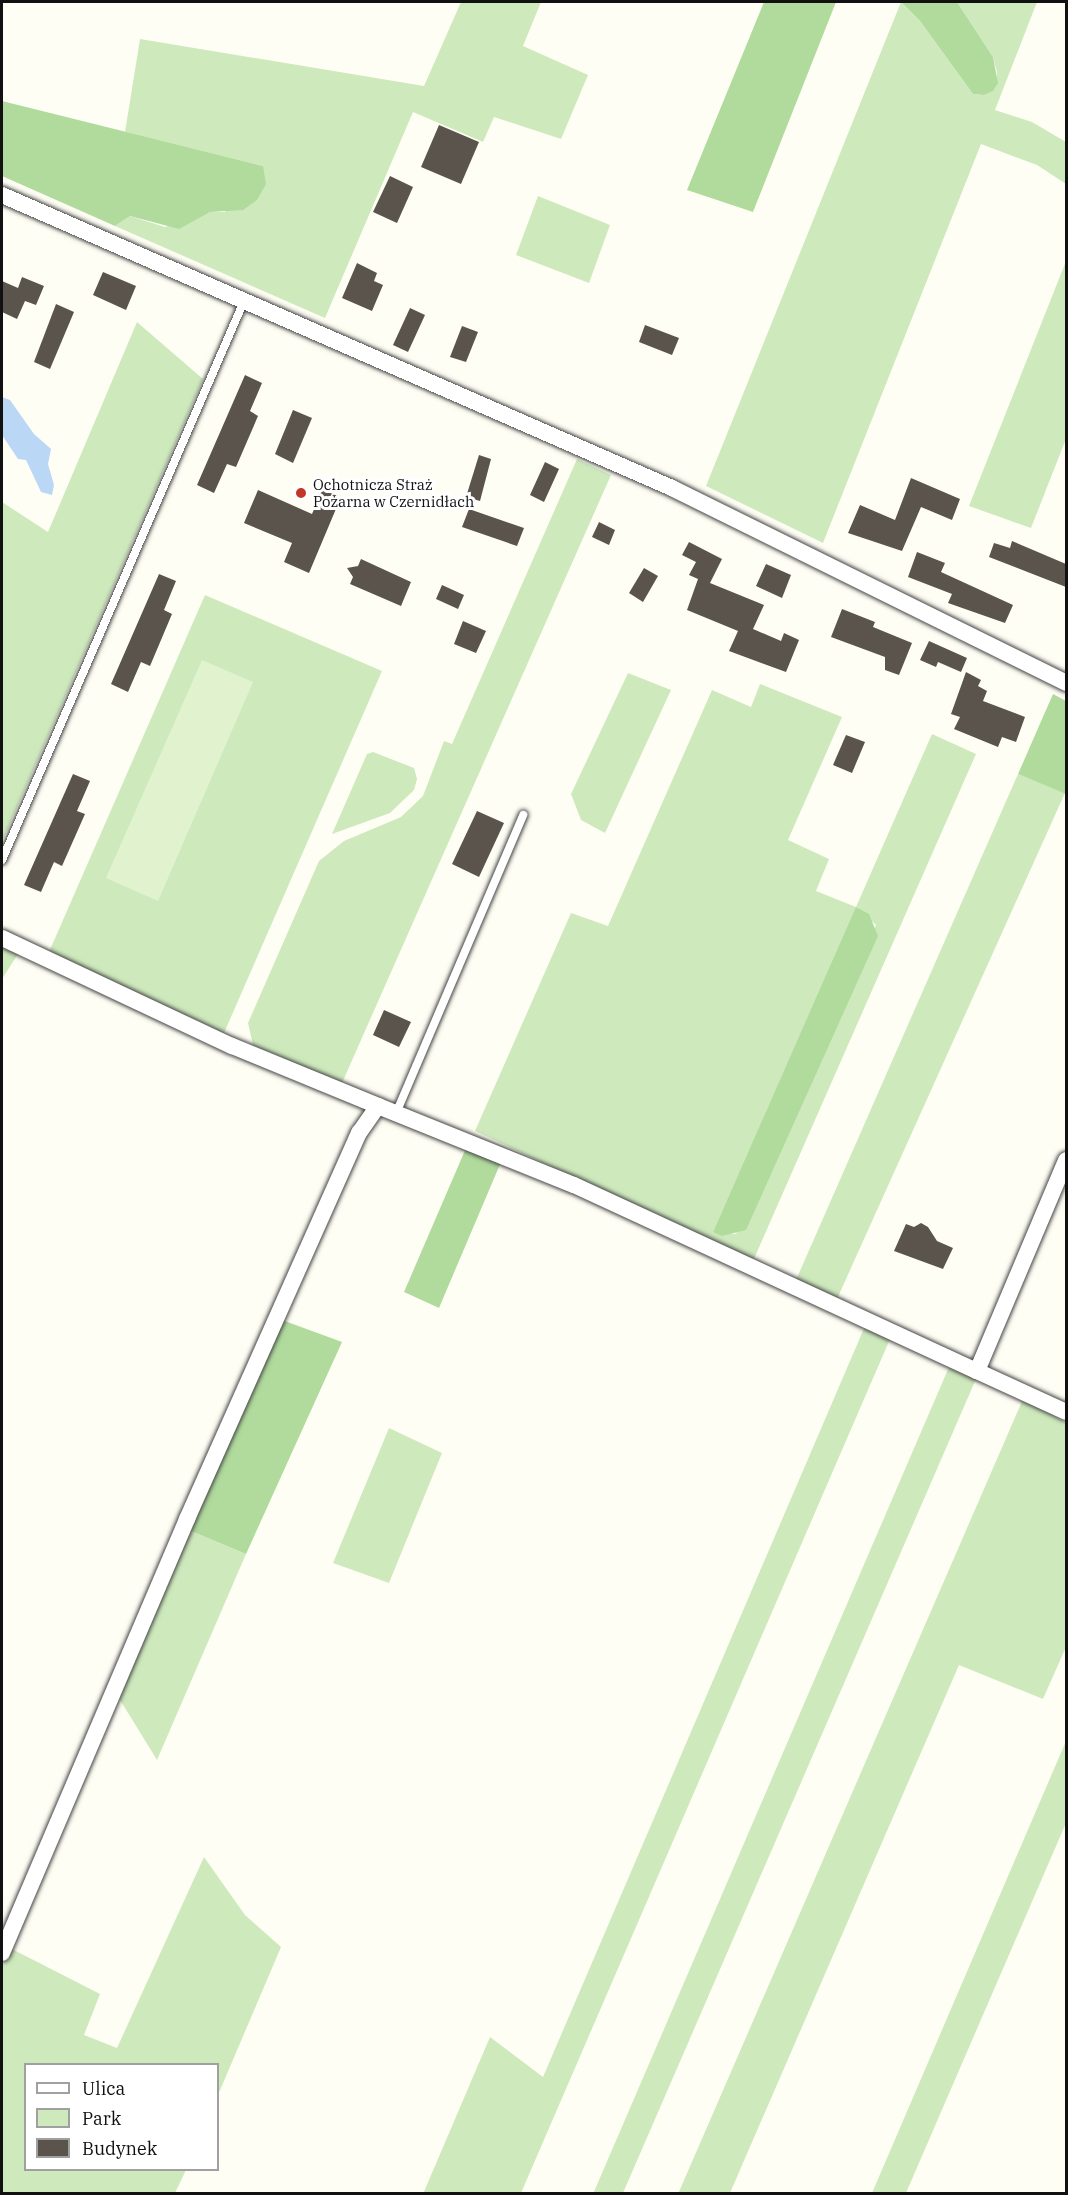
<!DOCTYPE html>
<html>
<head>
<meta charset="utf-8">
<style>
	body { margin:0 }
	#map { position:relative; width:1068px; height:2195px; overflow:hidden; background:#fffef5; font-family:"IBM Plex Serif",serif }
	div>[style] { position:absolute }
	.green>* { inset:0; background:#ceeabd }
	.forest>* { inset:0; background:#b0db9d }
	.pitch>* { inset:0; background:#e1f2cf }
	.water>* { inset:0; background:#bad7f6 }
	.building>* { inset:0; background:#5a544d }
	.roads { filter:drop-shadow(0 0 2px #444) drop-shadow(0 0 2px #444) }
	.lane>* { height:8px; margin:-4px; padding:0 4px; transform-origin:4px; border-radius:4px; background:#fff }
	.street>* { height:16px; margin:-8px; padding:0 8px; transform-origin:8px; border-radius:8px; background:#fff }
	.dots>* { width:16px; height:16px; translate:-50% -50%; box-sizing:border-box; border:3px solid #fff; border-radius:50% }
	span { translate:-50% -50%; white-space:nowrap; text-align:center; line-height:1.15; -webkit-text-stroke:6px #fff; paint-order:stroke }
	.poi-label { font-size:15px; color:#111 }
	.left { translate:0 -50%; text-align:left }
	.frame { position:absolute; inset:0; border:3px solid #111; pointer-events:none }
	.legend { position:absolute; left:24px; top:2063px; width:195px; height:108px; box-sizing:border-box; background:#fff; border:2px solid #a0a0a0; margin:0; padding:8px 10px; list-style:none; font-size:18px; color:#111 }
	.legend li { display:flex; align-items:center; gap:12px; height:30px }
	.legend b { width:30px; border:2px solid #a0a0a0 }
</style>
</head>
<body>
<div id="map">
	<div class="green">
		<i style="clip-path:polygon(461px 2px,541px 2px,523px 46px,588px 75px,561px 139px,494px 117px,483px 142px,413px 112px,325px 318px,115px 226px,130px 216px,165px 227px,210px 212px,225px 212px,263px 166px,125px 132px,140px 39px,424px 86px)"></i>
		<i style="clip-path:polygon(901px 2px,920px 21px,973px 94px,984px 95px,997px 83px,997px 72px,993px 57px,957px 2px,1037px 2px,995px 110px,1032px 122px,1066px 142px,1066px 184px,1037px 165px,981px 144px,823px 543px,706px 486px)"></i>
		<i style="clip-path:polygon(538px 196px,610px 225px,589px 283px,516px 255px)"></i>
		<i style="clip-path:polygon(1066px 261px,1066px 439px,1031px 528px,969px 506px)"></i>
		<i style="clip-path:polygon(137px 322px,203px 379px,2px 842px,2px 502px,48px 532px)"></i>
		<i style="clip-path:polygon(577px 459px,611px 475px,342px 1083px,253px 1045px,248px 1023px,319px 861px,344px 841px,401px 817px,423px 796px,444px 741px,452px 744px)"></i>
		<i style="clip-path:polygon(205px 595px,382px 671px,224px 1033px,49px 952px)"></i>
		<i style="clip-path:polygon(628px 673px,671px 690px,605px 833px,581px 820px,571px 794px)"></i>
		<i style="clip-path:polygon(evenodd,760px 684px,842px 717px,788px 840px,829px 859px,816px 891px,856px 907px,932px 734px,976px 754px,753px 1261px,475px 1131px,571px 913px,608px 926px,712px 690px,751px 707px,760px 684px,857px 907px,876px 925px,736px 1234px,713px 1232px,857px 907px)"></i>
		<i style="clip-path:polygon(373px 752px,414px 768px,417px 779px,414px 790px,390px 813px,332px 834px,367px 754px)"></i>
		<i style="clip-path:polygon(1018px 774px,1065px 793px,837px 1299px,796px 1280px)"></i>
		<i style="clip-path:polygon(2px 947px,18px 954px,2px 979px)"></i>
		<i style="clip-path:polygon(865px 1326px,890px 1339px,521px 2193px,423px 2194px,490px 2037px,543px 2077px)"></i>
		<i style="clip-path:polygon(949px 1367px,976px 1379px,623px 2193px,593px 2194px)"></i>
		<i style="clip-path:polygon(1023px 1399px,1066px 1423px,1066px 1647px,1043px 1699px,959px 1665px,730px 2193px,678px 2194px)"></i>
		<i style="clip-path:polygon(389px 1428px,442px 1453px,389px 1583px,333px 1563px)"></i>
		<i style="clip-path:polygon(191px 1531px,246px 1554px,157px 1760px,117px 1695px)"></i>
		<i style="clip-path:polygon(1066px 1741px,1066px 1823px,906px 2193px,872px 2193px)"></i>
		<i style="clip-path:polygon(204px 1857px,245px 1915px,281px 1947px,218px 2095px,218px 2064px,26px 2064px,26px 2170px,186px 2170px,175px 2193px,2px 2194px,2px 1968px,10px 1948px,100px 1994px,84px 2035px,117px 2048px)"></i>
	</div>
	<div class="forest">
		<i style="clip-path:polygon(764px 2px,836px 2px,753px 212px,687px 190px)"></i>
		<i style="clip-path:polygon(901px 2px,957px 2px,993px 57px,998px 83px,993px 91px,984px 95px,973px 94px,920px 21px)"></i>
		<i style="clip-path:polygon(2px 101px,263px 166px,266px 184px,257px 200px,243px 210px,210px 212px,179px 229px,130px 216px,115px 226px,2px 176px)"></i>
		<i style="clip-path:polygon(1053px 694px,1066px 701px,1066px 794px,1018px 774px)"></i>
		<i style="clip-path:polygon(856px 907px,869px 914px,878px 936px,746px 1230px,722px 1236px,713px 1232px)"></i>
		<i style="clip-path:polygon(466px 1148px,501px 1162px,439px 1308px,404px 1292px)"></i>
		<i style="clip-path:polygon(282px 1320px,342px 1342px,246px 1554px,191px 1531px)"></i>
	</div>
	<div class="pitch">
		<i style="clip-path:polygon(202px 660px,253px 682px,158px 901px,106px 878px)"></i>
	</div>
	<div class="water">
		<i style="clip-path:polygon(2px 397px,10px 400px,34px 434px,51px 449px,48px 464px,54px 485px,52px 495px,41px 492px,26px 460px,18px 459px,2px 435px)"></i>
	</div>
	<div class="building">
		<i style="clip-path:polygon(439px 125px,479px 142px,461px 184px,421px 167px)"></i>
		<i style="clip-path:polygon(390px 176px,413px 187px,397px 223px,373px 212px)"></i>
		<i style="clip-path:polygon(357px 263px,377px 273px,374px 281px,383px 285px,372px 311px,342px 298px)"></i>
		<i style="clip-path:polygon(103px 272px,136px 286px,126px 310px,93px 295px)"></i>
		<i style="clip-path:polygon(22px 277px,44px 286px,36px 305px,25px 301px,17px 319px,2px 312px,2px 281px,18px 288px)"></i>
		<i style="clip-path:polygon(56px 304px,74px 312px,50px 369px,34px 362px)"></i>
		<i style="clip-path:polygon(410px 308px,425px 315px,408px 352px,393px 345px)"></i>
		<i style="clip-path:polygon(645px 325px,679px 338px,672px 355px,639px 342px)"></i>
		<i style="clip-path:polygon(462px 326px,478px 332px,466px 362px,450px 357px)"></i>
		<i style="clip-path:polygon(245px 375px,262px 383px,250px 411px,258px 416px,236px 467px,227px 464px,214px 493px,197px 485px)"></i>
		<i style="clip-path:polygon(293px 410px,312px 418px,293px 463px,275px 454px)"></i>
		<i style="clip-path:polygon(479px 455px,491px 459px,480px 501px,466px 497px)"></i>
		<i style="clip-path:polygon(545px 462px,559px 469px,544px 502px,530px 495px)"></i>
		<i style="clip-path:polygon(911px 478px,960px 499px,952px 520px,921px 507px,902px 551px,848px 533px,860px 505px,895px 520px)"></i>
		<i style="clip-path:polygon(258px 490px,312px 514px,322px 490px,341px 497px,309px 573px,284px 562px,292px 543px,244px 523px)"></i>
		<i style="clip-path:polygon(469px 509px,524px 528px,517px 546px,462px 527px)"></i>
		<i style="clip-path:polygon(599px 522px,615px 530px,609px 545px,592px 537px)"></i>
		<i style="clip-path:polygon(1012px 541px,1066px 564px,1066px 587px,989px 557px,994px 543px,1010px 548px)"></i>
		<i style="clip-path:polygon(689px 542px,722px 559px,710px 583px,764px 605px,753px 629px,781px 641px,784px 633px,799px 640px,786px 672px,729px 651px,738px 631px,687px 610px,698px 579px,689px 575px,696px 562px,682px 555px)"></i>
		<i style="clip-path:polygon(917px 552px,945px 563px,941px 572px,1013px 605px,1005px 623px,948px 603px,952px 594px,908px 577px)"></i>
		<i style="clip-path:polygon(361px 559px,411px 582px,401px 606px,350px 584px,353px 577px,347px 568px,358px 566px)"></i>
		<i style="clip-path:polygon(766px 564px,791px 575px,782px 598px,756px 586px)"></i>
		<i style="clip-path:polygon(644px 568px,658px 576px,643px 602px,629px 593px)"></i>
		<i style="clip-path:polygon(159px 574px,176px 581px,164px 610px,172px 614px,150px 666px,141px 662px,128px 692px,111px 684px)"></i>
		<i style="clip-path:polygon(442px 585px,464px 595px,458px 609px,436px 599px)"></i>
		<i style="clip-path:polygon(842px 609px,875px 622px,873px 627px,912px 643px,899px 675px,885px 670px,885px 657px,831px 637px)"></i>
		<i style="clip-path:polygon(463px 621px,486px 631px,476px 653px,454px 644px)"></i>
		<i style="clip-path:polygon(929px 641px,967px 658px,961px 672px,938px 662px,936px 667px,920px 660px)"></i>
		<i style="clip-path:polygon(966px 672px,981px 680px,978px 686px,987px 691px,983px 701px,1025px 717px,1016px 742px,1002px 737px,998px 747px,954px 729px,960px 717px,951px 714px)"></i>
		<i style="clip-path:polygon(846px 735px,865px 742px,852px 773px,833px 765px)"></i>
		<i style="clip-path:polygon(73px 774px,90px 781px,77px 811px,85px 814px,62px 866px,54px 862px,41px 892px,24px 885px)"></i>
		<i style="clip-path:polygon(477px 811px,504px 823px,479px 877px,452px 864px)"></i>
		<i style="clip-path:polygon(384px 1010px,411px 1022px,399px 1047px,373px 1035px)"></i>
		<i style="clip-path:polygon(921px 1223px,928px 1227px,937px 1241px,953px 1248px,943px 1269px,894px 1251px,906px 1224px,914px 1227px)"></i>
	</div>
	<div class="roads">
		<div class="lane">
			<i style="left:2px;top:860px;width:609px;rotate:-66.59deg"></i>
			<i style="left:397px;top:1111px;width:322px;rotate:-66.9deg"></i>
		</div>
		<div class="street">
			<i style="left:2px;top:195px;width:731px;rotate:23.62deg"></i>
			<i style="left:672px;top:488px;width:440px;rotate:26.3deg"></i>
			<i style="left:2px;top:938px;width:254px;rotate:25.2deg"></i>
			<i style="left:232px;top:1046px;width:158px;rotate:22.3deg"></i>
			<i style="left:977px;top:1371px;width:98px;rotate:24.7deg"></i>
			<i style="left:2px;top:1953px;width:472px;rotate:-66.9deg"></i>
			<i style="left:187px;top:1519px;width:423px;rotate:-66deg"></i>
			<i style="left:359px;top:1133px;width:33px;rotate:-55deg"></i>
			<i style="left:378px;top:1106px;width:211px;rotate:22deg"></i>
			<i style="left:574px;top:1185px;width:444px;rotate:24.8deg"></i>
			<i style="left:977px;top:1371px;width:229px;rotate:-67.1deg"></i>
		</div>
	</div>
	<div class="dots">
		<i style="left:301px;top:493px;background:#c23728"></i>
	</div>
	<div class="poi-label">
		<span class="left" style="left:313px;top:493px">Ochotnicza Straż<br>Pożarna w Czernidłach</span>
	</div>
	<div class="frame"></div>
	<ul class="legend">
	<li><b style="height:8px;background:#fff"></b>Ulica</li>
	<li><b style="height:16px;background:#ceeabd"></b>Park</li>
	<li><b style="height:16px;background:#5a544d"></b>Budynek</li>
	</ul>
</div>
</body>
</html>
